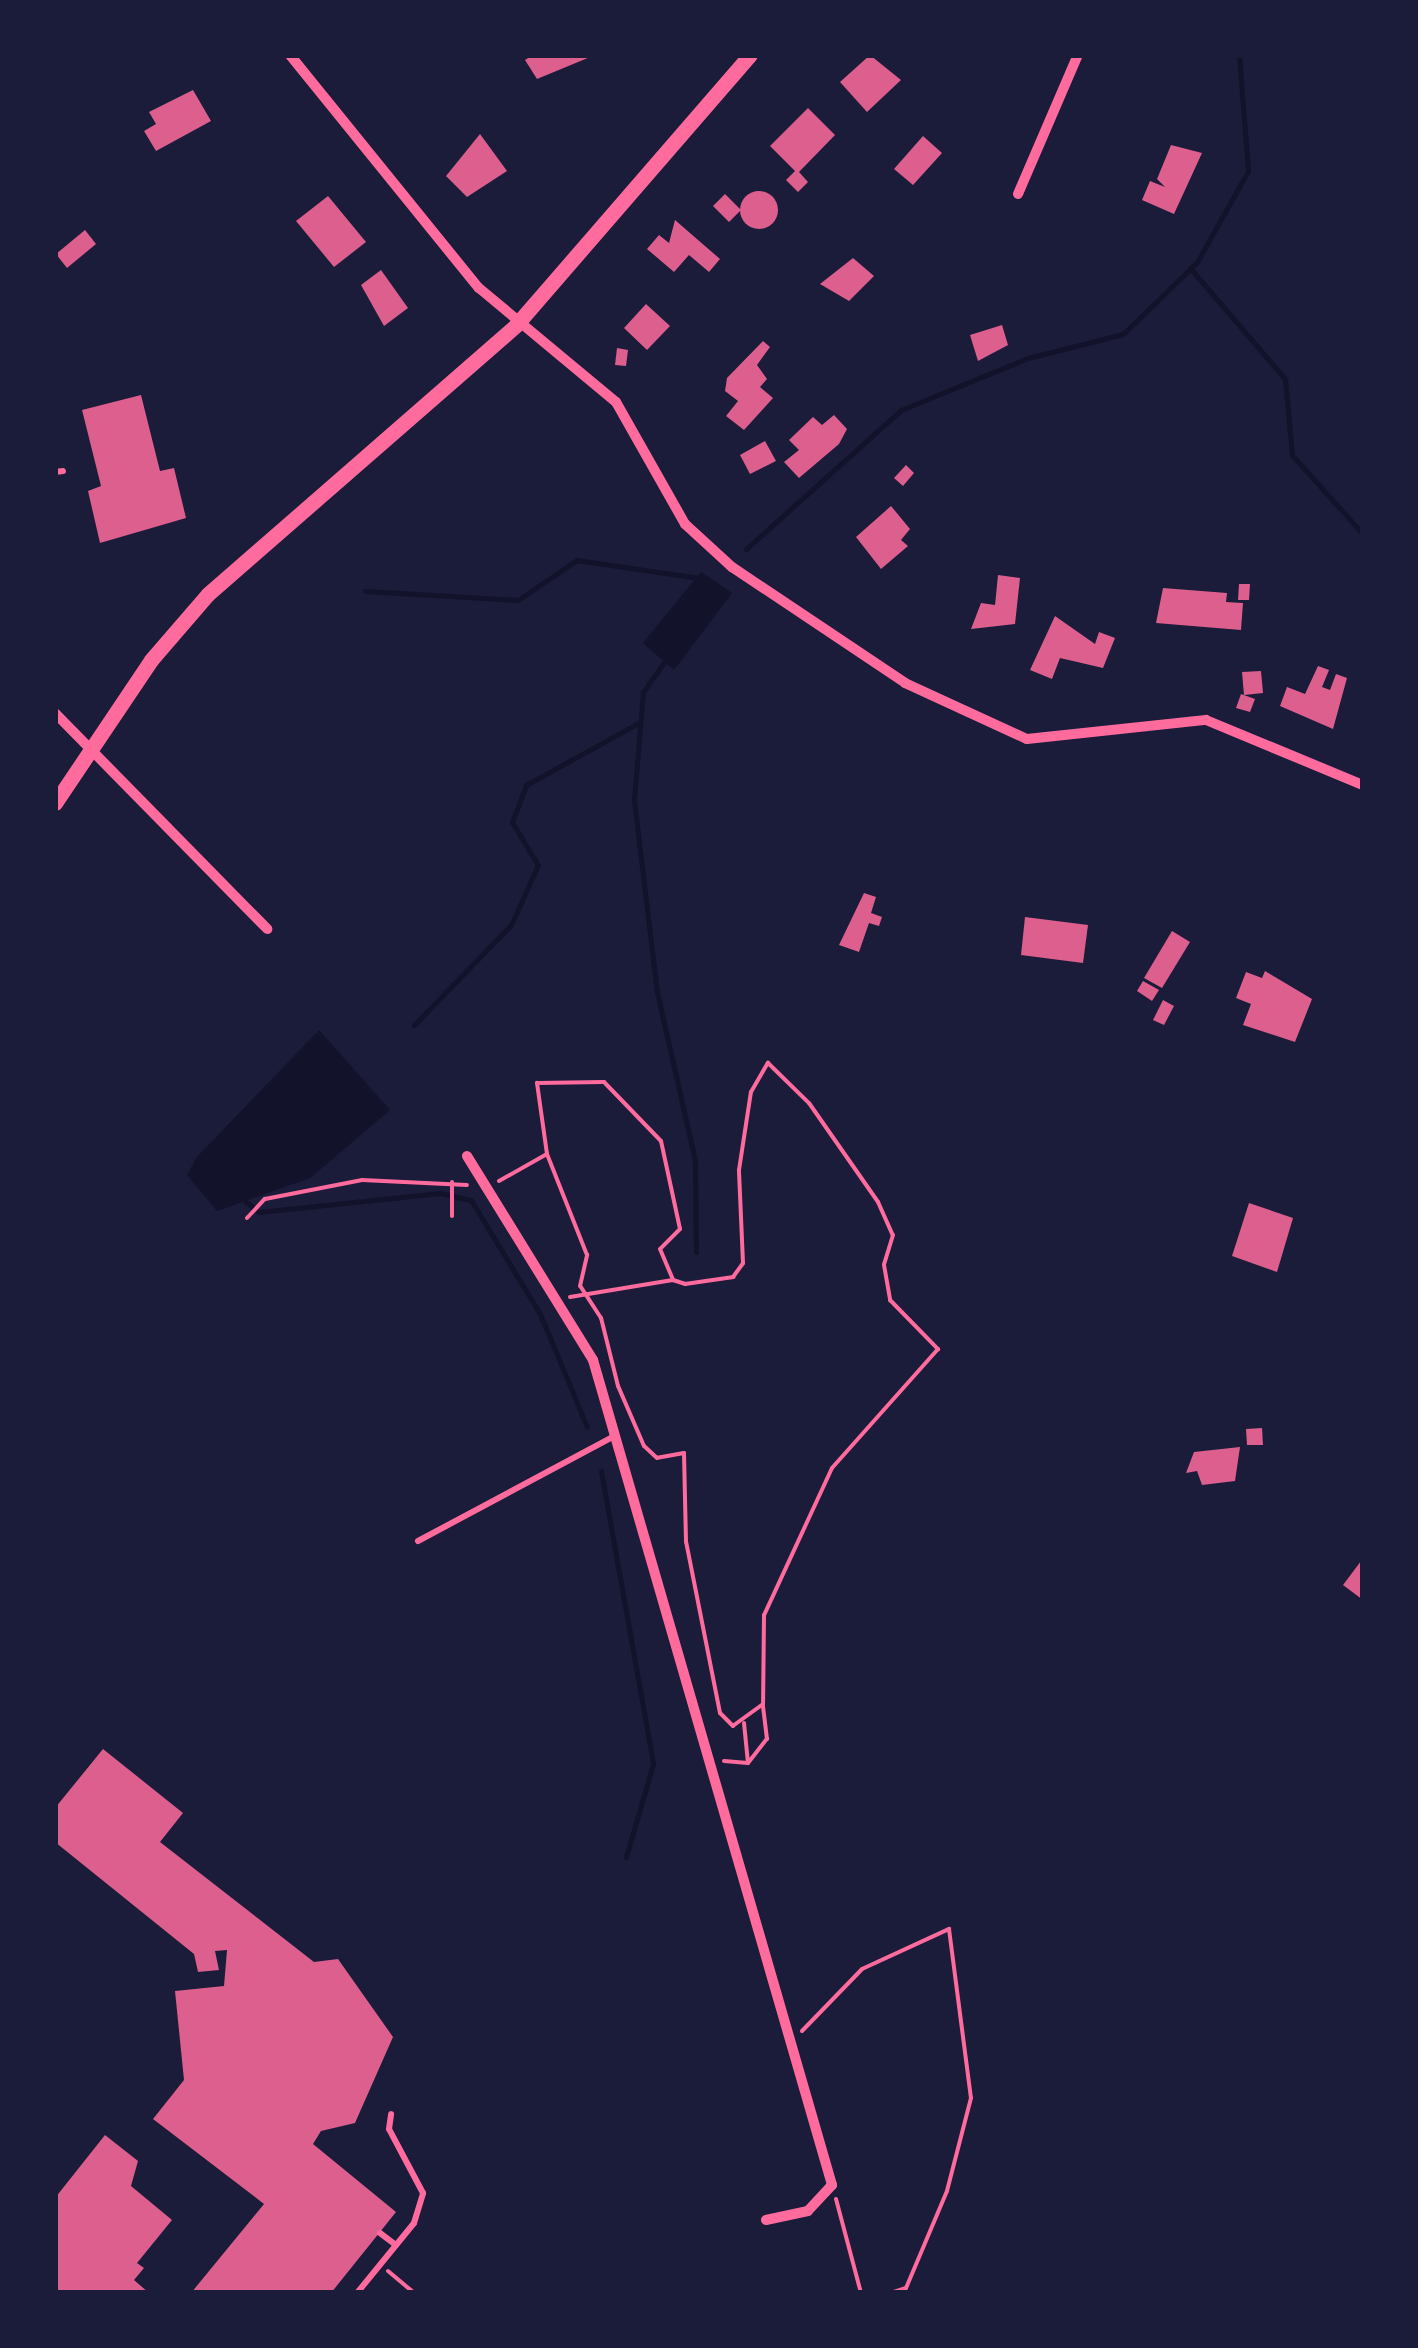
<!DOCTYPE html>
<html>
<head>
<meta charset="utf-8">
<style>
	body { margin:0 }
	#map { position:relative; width:1418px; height:2348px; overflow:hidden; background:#1b1b3a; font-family:Lato,sans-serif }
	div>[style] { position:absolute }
	.water>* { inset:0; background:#12122b }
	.stream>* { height:5px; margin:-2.5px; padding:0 2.5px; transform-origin:2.5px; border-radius:2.5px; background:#12122b }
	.building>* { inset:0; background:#dd5f8e }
	.round { border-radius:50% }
	.path>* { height:4px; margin:-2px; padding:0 2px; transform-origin:2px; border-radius:2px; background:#ff6b9d }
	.service>* { height:6px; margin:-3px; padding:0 3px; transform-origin:3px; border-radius:3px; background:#ff6b9d }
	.minor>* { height:10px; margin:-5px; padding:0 5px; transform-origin:5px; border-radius:5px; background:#ff6b9d }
	.tertiary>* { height:15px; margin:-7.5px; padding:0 7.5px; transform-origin:7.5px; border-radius:7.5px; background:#ff6b9d }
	span { translate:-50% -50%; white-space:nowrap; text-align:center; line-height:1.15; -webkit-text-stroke:8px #1b1b3a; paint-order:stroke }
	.frame { position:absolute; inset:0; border:58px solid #1b1b3a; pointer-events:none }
</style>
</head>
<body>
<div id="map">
	<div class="water">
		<i style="clip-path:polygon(701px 572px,732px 593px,674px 670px,643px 643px)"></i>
		<i style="clip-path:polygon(319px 1030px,390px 1110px,310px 1178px,217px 1211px,187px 1175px,197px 1157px)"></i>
	</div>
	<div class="stream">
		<i style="left:1190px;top:268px;width:146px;rotate:49.4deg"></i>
		<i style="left:1285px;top:379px;width:76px;rotate:84.7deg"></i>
		<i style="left:1292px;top:455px;width:106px;rotate:48.1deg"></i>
		<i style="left:746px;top:549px;width:208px;rotate:-41.9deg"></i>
		<i style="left:901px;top:410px;width:137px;rotate:-22.3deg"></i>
		<i style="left:1028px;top:358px;width:98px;rotate:-14.2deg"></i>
		<i style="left:1123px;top:334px;width:103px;rotate:-44.2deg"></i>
		<i style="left:1197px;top:262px;width:104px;rotate:-60.7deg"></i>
		<i style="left:1248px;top:171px;width:116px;rotate:-94.4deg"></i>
		<i style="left:365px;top:591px;width:153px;rotate:3.4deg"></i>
		<i style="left:518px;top:600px;width:71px;rotate:-34.1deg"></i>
		<i style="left:577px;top:560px;width:123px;rotate:8.4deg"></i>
		<i style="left:667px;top:658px;width:42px;rotate:125.2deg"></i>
		<i style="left:643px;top:692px;width:108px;rotate:94.8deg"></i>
		<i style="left:634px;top:800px;width:193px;rotate:83.2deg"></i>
		<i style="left:657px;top:992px;width:173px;rotate:77.3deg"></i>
		<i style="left:695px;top:1161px;width:91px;rotate:89.4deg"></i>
		<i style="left:414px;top:1025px;width:139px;rotate:-45.9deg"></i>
		<i style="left:511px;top:925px;width:66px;rotate:-65.8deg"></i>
		<i style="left:538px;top:865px;width:50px;rotate:-121.2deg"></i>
		<i style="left:512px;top:822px;width:40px;rotate:-69deg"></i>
		<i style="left:526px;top:785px;width:130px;rotate:-28.9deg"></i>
		<i style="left:246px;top:1202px;width:16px;rotate:38deg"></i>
		<i style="left:259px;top:1212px;width:182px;rotate:-6deg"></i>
		<i style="left:440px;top:1193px;width:32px;rotate:13deg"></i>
		<i style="left:471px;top:1200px;width:133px;rotate:58.8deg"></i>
		<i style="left:540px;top:1314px;width:122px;rotate:67.4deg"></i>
		<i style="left:601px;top:1471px;width:298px;rotate:79.9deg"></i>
		<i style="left:653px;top:1764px;width:97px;rotate:106.2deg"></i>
	</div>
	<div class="building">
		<i style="clip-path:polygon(533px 55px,595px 55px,537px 79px,525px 60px)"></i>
		<i style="clip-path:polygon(870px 55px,901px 80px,867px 112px,840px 82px)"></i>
		<i style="clip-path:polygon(193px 90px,211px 121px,156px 151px,144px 131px,156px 124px,149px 112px)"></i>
		<i style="clip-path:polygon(808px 108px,835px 135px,799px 172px,808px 182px,798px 192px,786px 180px,795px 171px,770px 146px)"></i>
		<i style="clip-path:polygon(480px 134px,507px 171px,467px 197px,446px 176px)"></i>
		<i style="clip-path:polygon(923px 136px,942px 153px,913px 185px,894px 169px)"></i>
		<i style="clip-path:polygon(1171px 145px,1202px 153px,1174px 214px,1142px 200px,1150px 181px,1165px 187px,1157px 179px)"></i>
		<i class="round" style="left:740px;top:191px;width:38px;height:38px"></i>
		<i style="clip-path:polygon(725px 194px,741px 210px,729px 222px,713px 206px)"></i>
		<i style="clip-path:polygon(328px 196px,366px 242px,334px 267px,296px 221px)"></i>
		<i style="clip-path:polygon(675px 220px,720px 259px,709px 272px,689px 255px,674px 272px,647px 249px,659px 235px,669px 243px)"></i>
		<i style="clip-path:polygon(85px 230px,96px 244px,67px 268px,56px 254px)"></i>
		<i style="clip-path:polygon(853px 258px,874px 276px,849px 301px,820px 284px)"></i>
		<i style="clip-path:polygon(381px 270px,408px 308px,384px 326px,361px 285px)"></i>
		<i style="clip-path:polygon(646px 304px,670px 326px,647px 350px,624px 328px)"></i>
		<i style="clip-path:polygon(1002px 325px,1008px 345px,978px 361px,970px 335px)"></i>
		<i style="clip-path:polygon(763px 341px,770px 347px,757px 365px,767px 379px,760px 387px,773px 398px,744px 430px,726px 416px,738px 401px,725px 391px,727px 378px)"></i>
		<i style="clip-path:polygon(617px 348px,628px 350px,626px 366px,615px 365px)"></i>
		<i style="clip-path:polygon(141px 395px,160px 471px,174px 468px,186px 518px,100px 543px,88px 491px,101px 486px,82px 410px)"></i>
		<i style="clip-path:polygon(834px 415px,847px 429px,839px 444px,799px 478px,784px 462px,799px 450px,789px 440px,813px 417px,822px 425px)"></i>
		<i style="clip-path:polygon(765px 441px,776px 461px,750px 474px,740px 455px)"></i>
		<i style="clip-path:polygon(906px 465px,914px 473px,903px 486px,894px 478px)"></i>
		<i style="clip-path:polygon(891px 506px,910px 529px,901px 540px,908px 546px,881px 569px,856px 537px)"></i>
		<i style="clip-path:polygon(998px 575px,1020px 578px,1015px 624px,971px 629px,981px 603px,995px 605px)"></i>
		<i style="clip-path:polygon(1239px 584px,1250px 584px,1249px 600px,1238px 600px)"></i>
		<i style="clip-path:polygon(1163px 588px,1227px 593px,1226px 602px,1243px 603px,1241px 630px,1156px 623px)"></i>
		<i style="clip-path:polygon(1055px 616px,1095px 644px,1099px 632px,1115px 638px,1103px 668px,1060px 658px,1052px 679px,1030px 670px)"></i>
		<i style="clip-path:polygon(1318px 666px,1329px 670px,1322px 687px,1330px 690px,1336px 674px,1347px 678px,1333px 729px,1280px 706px,1287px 687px,1305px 694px)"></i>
		<i style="clip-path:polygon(1261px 671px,1263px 693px,1244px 695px,1242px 672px)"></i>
		<i style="clip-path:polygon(1241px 694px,1255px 699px,1250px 712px,1236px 708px)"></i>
		<i style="clip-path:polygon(864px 893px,876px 897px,871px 913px,882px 917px,879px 926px,869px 923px,859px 952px,839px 945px)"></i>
		<i style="clip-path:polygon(1025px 917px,1088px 925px,1083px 963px,1021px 955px)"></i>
		<i style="clip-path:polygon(1172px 931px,1190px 942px,1162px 988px,1144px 978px)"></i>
		<i style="clip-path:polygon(1265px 971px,1312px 999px,1295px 1042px,1243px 1025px,1251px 1004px,1236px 998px,1246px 972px,1262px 978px)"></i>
		<i style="clip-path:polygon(1143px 981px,1159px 990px,1152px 1001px,1137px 991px)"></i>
		<i style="clip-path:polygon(1163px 1000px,1174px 1006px,1164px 1025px,1153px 1020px)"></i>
		<i style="clip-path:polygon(1249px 1203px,1293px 1218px,1277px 1272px,1232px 1256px)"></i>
		<i style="clip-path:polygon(1262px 1428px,1263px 1445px,1247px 1445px,1246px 1429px)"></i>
		<i style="clip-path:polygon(1240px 1447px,1235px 1481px,1202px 1485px,1197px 1471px,1186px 1473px,1194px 1452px)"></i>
		<i style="clip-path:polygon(1361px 1561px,1363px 1563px,1363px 1600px,1343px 1585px)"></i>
		<i style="clip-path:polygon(103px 1749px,183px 1813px,160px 1842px,314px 1962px,338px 1959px,393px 2037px,355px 2123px,321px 2131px,313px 2144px,396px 2212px,331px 2293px,191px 2293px,264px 2204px,153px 2119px,184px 2080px,175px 1991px,224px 1986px,227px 1950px,215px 1951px,219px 1970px,198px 1972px,194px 1954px,55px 1842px,55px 1808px)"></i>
		<i style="clip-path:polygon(105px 2135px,138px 2161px,131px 2186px,172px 2220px,137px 2263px,144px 2268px,134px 2280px,149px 2293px,55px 2293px,55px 2198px)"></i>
	</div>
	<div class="path">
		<i style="left:768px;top:1063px;width:57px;rotate:44.3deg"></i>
		<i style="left:809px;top:1103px;width:121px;rotate:55.1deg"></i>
		<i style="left:878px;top:1202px;width:36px;rotate:66deg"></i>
		<i style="left:893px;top:1235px;width:31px;rotate:107deg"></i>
		<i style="left:884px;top:1265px;width:36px;rotate:80deg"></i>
		<i style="left:890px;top:1300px;width:69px;rotate:45.6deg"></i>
		<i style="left:938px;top:1349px;width:159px;rotate:131.7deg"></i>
		<i style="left:832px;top:1468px;width:162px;rotate:114.8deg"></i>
		<i style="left:764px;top:1615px;width:89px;rotate:90.6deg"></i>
		<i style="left:763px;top:1704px;width:37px;rotate:144deg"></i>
		<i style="left:733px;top:1726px;width:18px;rotate:-135deg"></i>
		<i style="left:720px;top:1713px;width:174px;rotate:-101.2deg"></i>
		<i style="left:686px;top:1542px;width:89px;rotate:-91.3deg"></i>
		<i style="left:684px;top:1453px;width:27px;rotate:170deg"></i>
		<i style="left:657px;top:1458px;width:18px;rotate:-137deg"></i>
		<i style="left:644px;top:1446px;width:65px;rotate:-113.4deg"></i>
		<i style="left:618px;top:1386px;width:70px;rotate:-104deg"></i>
		<i style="left:601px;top:1318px;width:38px;rotate:-123deg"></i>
		<i style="left:580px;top:1286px;width:32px;rotate:-77deg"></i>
		<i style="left:587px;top:1255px;width:109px;rotate:-111.6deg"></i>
		<i style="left:547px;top:1154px;width:72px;rotate:-98deg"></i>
		<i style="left:537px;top:1083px;width:67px;rotate:-0.9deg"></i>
		<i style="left:604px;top:1082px;width:82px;rotate:46deg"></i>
		<i style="left:661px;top:1141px;width:90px;rotate:77.8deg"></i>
		<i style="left:680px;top:1229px;width:28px;rotate:135deg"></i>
		<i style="left:660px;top:1249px;width:34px;rotate:67deg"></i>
		<i style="left:673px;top:1280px;width:13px;rotate:18deg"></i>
		<i style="left:685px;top:1284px;width:49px;rotate:-8.3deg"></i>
		<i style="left:733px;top:1277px;width:17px;rotate:-54deg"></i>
		<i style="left:743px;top:1263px;width:93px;rotate:-92.5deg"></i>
		<i style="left:739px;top:1170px;width:79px;rotate:-81.3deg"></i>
		<i style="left:751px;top:1092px;width:34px;rotate:-60deg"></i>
		<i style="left:499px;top:1181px;width:55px;rotate:-29.4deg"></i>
		<i style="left:452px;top:1216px;width:34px;rotate:-90deg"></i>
		<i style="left:247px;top:1218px;width:26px;rotate:-47deg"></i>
		<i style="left:265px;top:1199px;width:99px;rotate:-11.1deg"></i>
		<i style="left:362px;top:1180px;width:105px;rotate:2.7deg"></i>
		<i style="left:570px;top:1297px;width:104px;rotate:-9.4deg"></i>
		<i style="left:744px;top:1723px;width:40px;rotate:84.3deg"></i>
		<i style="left:724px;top:1761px;width:24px;rotate:5deg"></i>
		<i style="left:748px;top:1763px;width:31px;rotate:-52deg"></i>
		<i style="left:767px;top:1739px;width:35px;rotate:-97deg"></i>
		<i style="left:802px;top:2031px;width:86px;rotate:-45.9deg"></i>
		<i style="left:862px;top:1969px;width:96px;rotate:-24.7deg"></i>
		<i style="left:949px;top:1929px;width:170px;rotate:82.6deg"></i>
		<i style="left:971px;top:2098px;width:96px;rotate:104.5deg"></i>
		<i style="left:947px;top:2191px;width:105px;rotate:112.9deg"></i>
		<i style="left:906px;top:2288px;width:16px;rotate:162deg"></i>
		<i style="left:836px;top:2199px;width:97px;rotate:75.1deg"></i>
		<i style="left:388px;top:2271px;width:34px;rotate:40deg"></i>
	</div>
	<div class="service">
		<i style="left:55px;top:472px;width:8px;rotate:-7deg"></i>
		<i style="left:418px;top:1541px;width:223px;rotate:-28.1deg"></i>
		<i style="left:380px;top:2233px;width:20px;rotate:37deg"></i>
		<i style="left:357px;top:2293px;width:90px;rotate:-50.8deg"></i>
		<i style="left:414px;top:2223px;width:31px;rotate:-73deg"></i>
		<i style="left:423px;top:2193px;width:72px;rotate:-118deg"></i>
		<i style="left:389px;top:2129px;width:15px;rotate:-82deg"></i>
	</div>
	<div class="minor">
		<i style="left:290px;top:55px;width:300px;rotate:51deg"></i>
		<i style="left:479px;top:288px;width:178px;rotate:39.8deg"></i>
		<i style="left:616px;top:402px;width:140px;rotate:60.5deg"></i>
		<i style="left:685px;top:524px;width:64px;rotate:42.5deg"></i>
		<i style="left:732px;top:567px;width:208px;rotate:33.8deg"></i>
		<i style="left:905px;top:683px;width:134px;rotate:24.7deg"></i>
		<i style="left:1027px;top:739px;width:180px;rotate:-6.1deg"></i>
		<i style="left:1206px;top:720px;width:170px;rotate:22.5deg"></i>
		<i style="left:1018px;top:194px;width:151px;rotate:-66.7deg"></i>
		<i style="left:55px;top:713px;width:303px;rotate:45.5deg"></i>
		<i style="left:467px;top:1156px;width:240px;rotate:58.3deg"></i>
		<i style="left:593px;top:1360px;width:859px;rotate:73.84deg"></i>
		<i style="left:832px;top:2185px;width:35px;rotate:133deg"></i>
		<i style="left:808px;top:2211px;width:43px;rotate:167.9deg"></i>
	</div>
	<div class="tertiary">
		<i style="left:55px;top:803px;width:172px;rotate:-56.1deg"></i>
		<i style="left:151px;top:660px;width:87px;rotate:-49.2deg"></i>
		<i style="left:208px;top:594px;width:409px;rotate:-41.1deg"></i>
		<i style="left:516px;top:325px;width:357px;rotate:-49.1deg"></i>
	</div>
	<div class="frame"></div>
</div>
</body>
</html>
